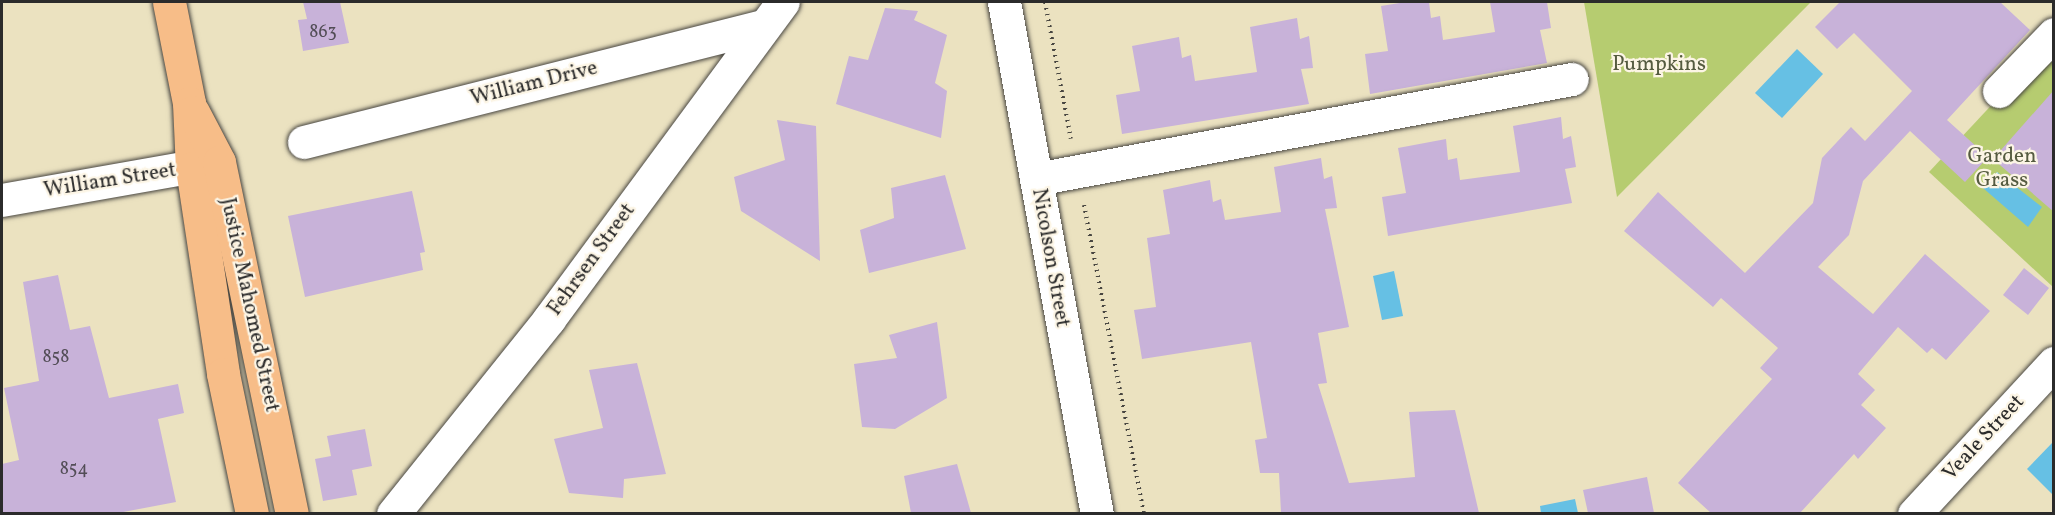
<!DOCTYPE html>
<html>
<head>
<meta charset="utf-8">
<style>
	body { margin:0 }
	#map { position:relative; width:2055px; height:515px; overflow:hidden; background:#ebe2c0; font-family:Vollkorn,serif }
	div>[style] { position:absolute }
	.green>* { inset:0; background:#b6cc70 }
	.water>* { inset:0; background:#66c0e4 }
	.building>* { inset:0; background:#c8b2d9 }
	.path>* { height:4px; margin-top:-2px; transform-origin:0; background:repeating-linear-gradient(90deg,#484641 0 1.5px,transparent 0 6px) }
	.roads { filter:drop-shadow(0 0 2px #484641) drop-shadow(0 0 2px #484641) }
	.minor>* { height:33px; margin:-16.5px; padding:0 16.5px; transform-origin:16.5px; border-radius:16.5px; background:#fff }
	.major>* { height:33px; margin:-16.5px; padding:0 16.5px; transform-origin:16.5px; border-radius:16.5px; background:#f7bd88 }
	span { translate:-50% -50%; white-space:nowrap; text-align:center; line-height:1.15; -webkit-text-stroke:4.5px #fcf5e5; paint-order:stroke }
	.number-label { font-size:18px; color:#524d56 }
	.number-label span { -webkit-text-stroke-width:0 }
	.park-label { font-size:21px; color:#555b40 }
	.street-label { font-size:21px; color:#2b2b2b }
	.frame { position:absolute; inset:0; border:3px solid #2b2b2b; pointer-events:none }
</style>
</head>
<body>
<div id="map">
	<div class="green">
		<i style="clip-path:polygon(1584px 2px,1811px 2px,1617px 197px)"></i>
		<i style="clip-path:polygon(2053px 39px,2053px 287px,1929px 172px)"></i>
	</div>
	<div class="water">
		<i style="clip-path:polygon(1797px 49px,1823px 74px,1782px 118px,1755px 93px)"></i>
		<i style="clip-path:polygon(1997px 172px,2042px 207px,2028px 227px,1983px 188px)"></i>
		<i style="clip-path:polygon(1394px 271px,1403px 316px,1382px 320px,1373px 276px)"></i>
		<i style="clip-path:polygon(2053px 442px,2053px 495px,2027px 469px)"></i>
		<i style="clip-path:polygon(1575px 499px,1578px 513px,1541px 513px,1540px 506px)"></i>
	</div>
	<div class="building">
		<i style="clip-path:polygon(303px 2px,340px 2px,349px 43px,303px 51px,298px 20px,307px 19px)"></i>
		<i style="clip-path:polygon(1406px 2px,1429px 2px,1431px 18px,1440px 16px,1443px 40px,1495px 32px,1490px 2px,1547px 2px,1551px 28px,1540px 30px,1547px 63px,1370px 94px,1365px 54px,1388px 51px,1381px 6px)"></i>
		<i style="clip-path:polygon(1840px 2px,2000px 2px,2030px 30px,1947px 120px,1988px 157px,1965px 182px,1910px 131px,1863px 181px,1849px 235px,1818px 267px,1873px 314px,1925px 254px,1990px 311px,1946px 360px,1932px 348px,1927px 353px,1898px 327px,1858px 374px,1875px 390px,1861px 405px,1886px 428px,1858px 459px,1854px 454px,1800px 513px,1711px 513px,1678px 483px,1772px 379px,1760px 368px,1778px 348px,1721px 298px,1713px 307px,1624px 231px,1658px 192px,1745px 273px,1813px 203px,1822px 158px,1851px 127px,1865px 141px,1912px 91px,1854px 33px,1837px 49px,1815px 27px)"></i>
		<i style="clip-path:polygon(885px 8px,918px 11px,914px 20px,947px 35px,935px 83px,947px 91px,941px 138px,836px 104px,849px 56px,868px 60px)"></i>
		<i style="clip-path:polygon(1297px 18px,1300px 39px,1309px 36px,1313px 68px,1301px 69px,1309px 104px,1122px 134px,1116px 95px,1140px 91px,1132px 46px,1179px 37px,1182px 58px,1191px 55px,1195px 81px,1257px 72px,1250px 27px)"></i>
		<i style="clip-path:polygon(2054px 90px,2054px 212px,1993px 159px)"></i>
		<i style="clip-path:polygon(1561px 117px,1563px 139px,1571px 136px,1576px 167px,1565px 169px,1572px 203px,1388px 236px,1382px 197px,1406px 193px,1398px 148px,1446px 139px,1448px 160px,1457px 158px,1460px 180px,1520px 172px,1513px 126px)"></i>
		<i style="clip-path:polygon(777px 120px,816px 126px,820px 261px,741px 211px,734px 177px,785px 160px)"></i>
		<i style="clip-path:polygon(1321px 158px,1324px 179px,1332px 176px,1337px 208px,1325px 209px,1349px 327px,1318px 333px,1327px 383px,1318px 384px,1349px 483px,1415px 477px,1409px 412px,1455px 410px,1479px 513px,1281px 513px,1279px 473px,1260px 473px,1255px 440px,1267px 438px,1251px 342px,1142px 359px,1134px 310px,1156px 307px,1147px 238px,1170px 234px,1163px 190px,1210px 180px,1213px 202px,1221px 199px,1225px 220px,1281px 212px,1274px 167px)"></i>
		<i style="clip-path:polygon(945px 175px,966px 249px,869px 273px,860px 230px,894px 218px,891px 188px)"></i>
		<i style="clip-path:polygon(412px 191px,425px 252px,420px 253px,423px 270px,305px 297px,288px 216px)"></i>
		<i style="clip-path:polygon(2024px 268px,2049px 288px,2028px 315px,2003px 295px)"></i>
		<i style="clip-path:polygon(58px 275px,70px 330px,90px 326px,109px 398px,178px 384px,184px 413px,158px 419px,176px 502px,118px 513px,2px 513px,2px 464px,19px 460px,4px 388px,39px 381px,23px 282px)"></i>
		<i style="clip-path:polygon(937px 322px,947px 398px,895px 429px,862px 427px,854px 364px,897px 358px,889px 335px)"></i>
		<i style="clip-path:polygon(637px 363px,666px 474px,624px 479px,623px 498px,569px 493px,554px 439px,603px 428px,589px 370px)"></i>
		<i style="clip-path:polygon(365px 429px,372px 466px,352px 470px,357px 495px,323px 501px,315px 459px,331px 456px,327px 436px)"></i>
		<i style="clip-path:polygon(957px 464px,971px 513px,911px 513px,904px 476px)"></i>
		<i style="clip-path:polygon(1647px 477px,1654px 513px,1588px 513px,1583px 490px)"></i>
	</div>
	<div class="path">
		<i style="left:1045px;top:2px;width:139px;rotate:79.3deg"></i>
		<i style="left:1084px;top:205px;width:315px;rotate:79deg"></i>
	</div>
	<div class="roads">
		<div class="minor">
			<i style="left:1004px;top:2px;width:520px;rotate:79.71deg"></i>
			<i style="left:1999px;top:91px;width:79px;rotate:-46deg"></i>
			<i style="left:304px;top:142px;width:474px;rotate:-14.2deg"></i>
			<i style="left:1036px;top:179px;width:545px;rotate:-10.57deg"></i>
			<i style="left:2px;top:200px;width:219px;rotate:-10deg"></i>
			<i style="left:393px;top:514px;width:250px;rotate:-51.3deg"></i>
			<i style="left:549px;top:319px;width:394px;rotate:-53.6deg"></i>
			<i style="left:1914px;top:514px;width:206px;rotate:-47.2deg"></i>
		</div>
		<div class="major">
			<i style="left:169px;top:2px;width:103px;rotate:78.8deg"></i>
			<i style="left:189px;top:103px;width:65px;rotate:87.4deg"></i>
			<i style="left:192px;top:168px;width:208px;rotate:81.4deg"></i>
			<i style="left:223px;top:374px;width:143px;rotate:78.3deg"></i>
			<i style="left:193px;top:112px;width:56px;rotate:62.5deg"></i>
			<i style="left:219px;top:162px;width:359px;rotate:78.3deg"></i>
		</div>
	</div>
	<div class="number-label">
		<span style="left:323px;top:33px">863</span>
		<span style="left:56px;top:358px">858</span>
		<span style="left:74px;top:470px">854</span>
	</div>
	<div class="park-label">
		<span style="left:1659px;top:65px">Pumpkins</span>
		<span style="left:2002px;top:169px">Garden<br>Grass</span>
	</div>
	<div class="street-label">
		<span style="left:534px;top:84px;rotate:-14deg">William Drive</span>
		<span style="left:110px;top:181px;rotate:-9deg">William Street</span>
		<span style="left:1050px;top:258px;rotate:80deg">Nicolson Street</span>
		<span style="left:592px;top:260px;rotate:-54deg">Fehrsen Street</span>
		<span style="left:249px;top:305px;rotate:78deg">Justice Mahomed Street</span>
		<span style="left:1984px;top:438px;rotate:-47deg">Veale Street</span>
	</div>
	<div class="frame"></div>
</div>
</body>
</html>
